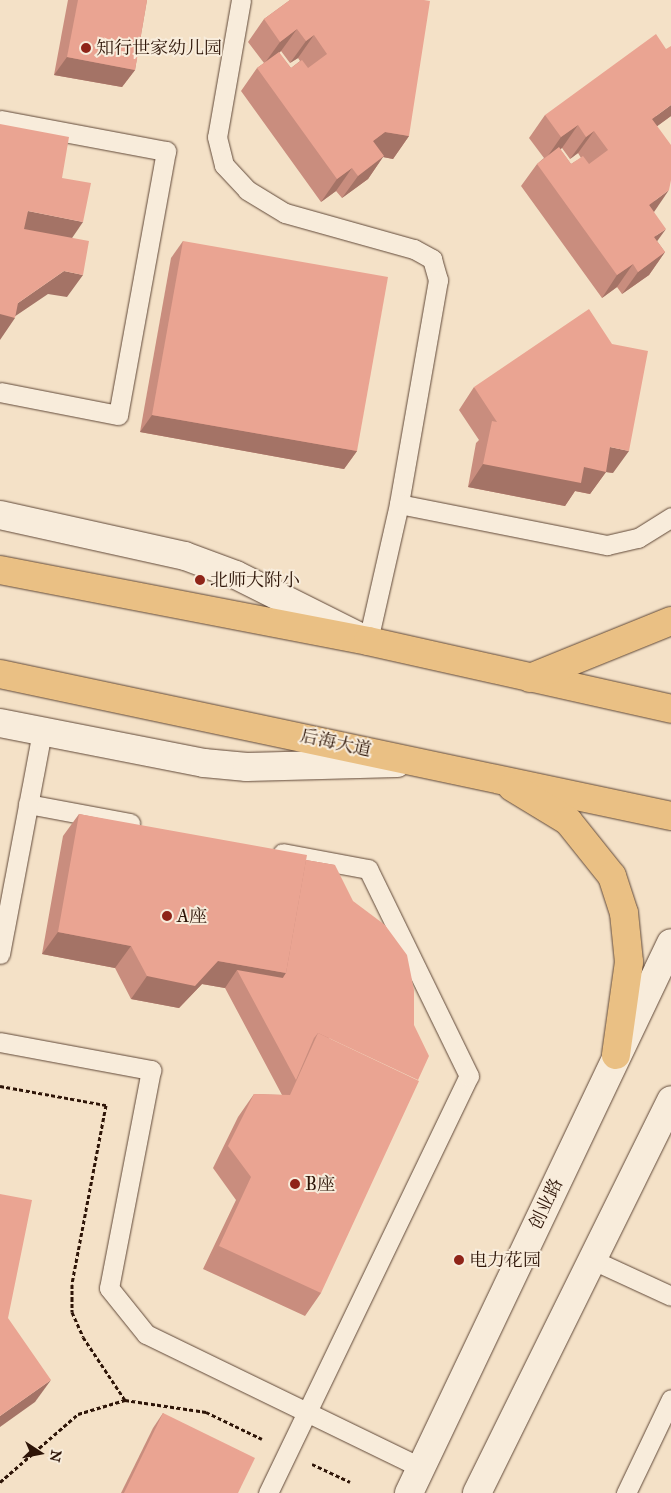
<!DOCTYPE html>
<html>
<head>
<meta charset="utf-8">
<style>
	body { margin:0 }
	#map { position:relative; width:671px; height:1493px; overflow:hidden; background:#f4e1c7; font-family:"IM FELL Great Primer","Noto Serif SC",serif }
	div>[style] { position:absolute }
	.path>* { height:3px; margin-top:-1.5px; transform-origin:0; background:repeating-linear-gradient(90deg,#2e1508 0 4px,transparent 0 6.5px) }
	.roads { filter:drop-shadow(0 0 1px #604838) drop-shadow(0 0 1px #604838) }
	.lane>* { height:19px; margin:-9.5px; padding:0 9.5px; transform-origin:9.5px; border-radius:9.5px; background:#f8ecdb }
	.street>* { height:28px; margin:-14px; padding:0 14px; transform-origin:14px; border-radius:14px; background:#f8ecdb }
	.secondary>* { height:28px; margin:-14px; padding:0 14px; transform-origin:14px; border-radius:14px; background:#f8ecdb }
	.primary>* { height:28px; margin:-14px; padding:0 14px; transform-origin:14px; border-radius:14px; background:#eac084 }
	.wall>* { inset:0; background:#c98d7e }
	.shaded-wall>* { inset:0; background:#a47366 }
	.building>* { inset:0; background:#eaa492 }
	.dots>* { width:14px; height:14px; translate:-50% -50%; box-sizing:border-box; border:2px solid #f8ecdb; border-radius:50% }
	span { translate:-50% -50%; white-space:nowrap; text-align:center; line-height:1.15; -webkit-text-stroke:4px #f8ecdb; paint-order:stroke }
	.poi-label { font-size:18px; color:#2e1508 }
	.left { translate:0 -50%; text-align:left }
	.street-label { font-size:18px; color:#2e1508 }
	.north { position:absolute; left:15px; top:1428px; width:50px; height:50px; -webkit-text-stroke:4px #f8ecdb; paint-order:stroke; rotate:101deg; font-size:14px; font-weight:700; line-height:20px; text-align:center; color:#2e1508 }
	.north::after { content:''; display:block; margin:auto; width:18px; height:22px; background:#2e1508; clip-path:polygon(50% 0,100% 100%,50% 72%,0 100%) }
</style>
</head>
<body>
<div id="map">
	<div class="path">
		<i style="left:0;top:1086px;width:108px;rotate:10.2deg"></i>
		<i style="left:106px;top:1105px;width:182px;rotate:100.8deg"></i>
		<i style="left:72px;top:1284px;width:28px;rotate:90deg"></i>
		<i style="left:72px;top:1312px;width:27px;rotate:66deg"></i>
		<i style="left:83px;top:1337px;width:76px;rotate:56.3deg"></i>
		<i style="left:312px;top:1464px;width:42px;rotate:25.3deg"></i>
		<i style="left:0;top:1482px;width:103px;rotate:-41.1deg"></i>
		<i style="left:78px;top:1414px;width:49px;rotate:-16.6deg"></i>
		<i style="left:125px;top:1400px;width:82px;rotate:8.4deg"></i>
		<i style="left:206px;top:1412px;width:62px;rotate:25.7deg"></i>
	</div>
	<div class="roads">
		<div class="lane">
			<i style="left:241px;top:0;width:139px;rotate:99.9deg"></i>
			<i style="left:217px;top:137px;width:29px;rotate:76deg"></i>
			<i style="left:224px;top:165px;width:34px;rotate:47deg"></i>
			<i style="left:247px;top:190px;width:44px;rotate:31.2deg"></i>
			<i style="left:285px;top:213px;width:134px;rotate:15.6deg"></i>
			<i style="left:414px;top:249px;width:21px;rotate:29deg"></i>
			<i style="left:432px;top:259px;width:22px;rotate:74deg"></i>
			<i style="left:438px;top:280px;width:227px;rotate:99.9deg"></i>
			<i style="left:399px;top:504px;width:140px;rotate:102.8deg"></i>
			<i style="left:0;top:120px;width:169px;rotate:10.6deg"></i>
			<i style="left:166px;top:151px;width:268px;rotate:100.3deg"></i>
			<i style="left:118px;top:415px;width:120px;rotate:-169deg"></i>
			<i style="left:399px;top:504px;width:212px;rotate:11.2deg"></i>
			<i style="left:607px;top:545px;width:32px;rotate:-13deg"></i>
			<i style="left:638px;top:538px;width:39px;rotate:-32deg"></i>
			<i style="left:28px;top:804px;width:104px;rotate:10.6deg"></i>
			<i style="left:0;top:954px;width:227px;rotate:-79.3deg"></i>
			<i style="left:0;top:1042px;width:154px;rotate:10.5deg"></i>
			<i style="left:151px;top:1070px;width:222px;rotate:100.9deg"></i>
			<i style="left:109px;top:1288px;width:59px;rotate:51.2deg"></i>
			<i style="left:146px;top:1334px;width:307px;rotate:25.9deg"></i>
			<i style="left:591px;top:1259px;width:88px;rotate:24.8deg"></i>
			<i style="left:268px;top:1493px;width:463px;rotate:-64.3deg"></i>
			<i style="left:469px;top:1076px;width:230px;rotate:-116deg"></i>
			<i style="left:368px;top:869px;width:87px;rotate:-169.5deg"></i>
			<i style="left:626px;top:1493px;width:104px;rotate:-64.4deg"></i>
		</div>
		<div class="street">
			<i style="left:0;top:515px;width:189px;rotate:12.5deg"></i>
			<i style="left:185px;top:556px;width:54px;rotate:20.4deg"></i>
			<i style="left:236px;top:575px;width:134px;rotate:26.6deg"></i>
			<i style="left:0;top:723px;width:208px;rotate:11.1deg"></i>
			<i style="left:204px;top:763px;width:43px;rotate:5.3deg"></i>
			<i style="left:247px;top:767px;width:150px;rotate:-1.5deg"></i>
		</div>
		<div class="secondary">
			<i style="left:409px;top:1493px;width:609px;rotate:-64.53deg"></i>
			<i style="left:477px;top:1493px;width:438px;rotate:-63.7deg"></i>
		</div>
		<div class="primary">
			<i style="left:0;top:570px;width:375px;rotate:10.9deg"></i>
			<i style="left:368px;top:641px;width:311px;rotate:12.6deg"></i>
			<i style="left:0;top:674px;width:686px;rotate:11.95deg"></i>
			<i style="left:530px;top:678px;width:152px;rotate:-22deg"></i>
			<i style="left:512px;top:787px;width:66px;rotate:31.3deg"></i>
			<i style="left:568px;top:821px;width:70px;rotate:51.3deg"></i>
			<i style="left:612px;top:876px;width:39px;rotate:72deg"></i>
			<i style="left:624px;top:913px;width:49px;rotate:84.2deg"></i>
			<i style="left:629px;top:962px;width:94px;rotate:98deg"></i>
		</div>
	</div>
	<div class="wall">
		<i style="clip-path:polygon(68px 0,147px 0,135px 70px,122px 87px,54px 75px)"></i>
		<i style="clip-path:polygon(evenodd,290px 0,409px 136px,393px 159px,383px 157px,368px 179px,342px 198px,336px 191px,321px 202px,241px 91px,257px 68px,264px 63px,248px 42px,264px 19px,290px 0,281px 51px,290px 63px,298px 58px,300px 61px,291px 68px,279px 53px,281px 51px)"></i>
		<i style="clip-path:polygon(evenodd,545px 115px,671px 116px,657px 126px,654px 212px,657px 241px,665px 252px,649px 275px,622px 294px,617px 287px,602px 298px,521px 186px,537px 164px,544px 158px,529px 138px,545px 115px,562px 148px,570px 159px,578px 153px,581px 158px,571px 164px,560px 149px,562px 148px)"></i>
		<i style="clip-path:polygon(183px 241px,357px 451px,344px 469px,140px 432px,171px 258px)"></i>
		<i style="clip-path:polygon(474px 387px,613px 473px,606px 472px,590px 494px,575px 491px,565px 506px,468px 487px,476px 443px,479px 440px,459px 410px)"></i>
		<i style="clip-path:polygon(79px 814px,306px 860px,335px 865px,321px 1293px,305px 1316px,203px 1269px,236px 1200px,213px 1168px,238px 1117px,254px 1094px,282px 1095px,225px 988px,202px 984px,179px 1008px,131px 999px,115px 968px,42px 954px,63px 836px)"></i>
		<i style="clip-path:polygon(163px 1413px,238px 1493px,121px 1493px,153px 1428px)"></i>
	</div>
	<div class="shaded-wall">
		<i style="clip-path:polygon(297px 29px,281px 51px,264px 64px,280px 42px)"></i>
		<i style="clip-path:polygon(314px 35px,298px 58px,290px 63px,306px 41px)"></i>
		<i style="clip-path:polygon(67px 57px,135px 70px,122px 87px,54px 75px)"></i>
		<i style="clip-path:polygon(671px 105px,671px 116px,637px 141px,652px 119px)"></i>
		<i style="clip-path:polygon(578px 125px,562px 148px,545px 160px,561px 137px)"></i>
		<i style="clip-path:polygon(594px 131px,578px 153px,570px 159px,586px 137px)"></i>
		<i style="clip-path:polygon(385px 132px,409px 136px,393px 159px,383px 157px,368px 179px,342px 198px,358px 176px,373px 141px)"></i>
		<i style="clip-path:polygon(352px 168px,336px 191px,321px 202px,337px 179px)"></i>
		<i style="clip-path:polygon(669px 190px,654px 212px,649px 205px)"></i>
		<i style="clip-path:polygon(28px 211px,83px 222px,68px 244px,12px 233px)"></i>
		<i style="clip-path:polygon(666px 229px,650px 251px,654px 237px)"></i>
		<i style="clip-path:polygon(665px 252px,649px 275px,622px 294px,638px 272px)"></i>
		<i style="clip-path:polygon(633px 264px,617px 287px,602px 298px,617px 275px)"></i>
		<i style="clip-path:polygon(64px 271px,83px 275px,67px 297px,48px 294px,14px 317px,15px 318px,0 340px,0 314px,18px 303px)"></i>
		<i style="clip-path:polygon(152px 415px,357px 451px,344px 469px,140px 432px)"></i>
		<i style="clip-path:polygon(610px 447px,629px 451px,613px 473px,606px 472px,590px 494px,575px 491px,565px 506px,468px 487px,483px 464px,584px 467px)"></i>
		<i style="clip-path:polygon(58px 932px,131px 946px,115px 968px,42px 954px)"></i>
		<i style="clip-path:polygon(218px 961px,286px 973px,270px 996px,237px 970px,225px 988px,202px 984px,179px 1008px,131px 999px,147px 976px)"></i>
		<i style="clip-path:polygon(51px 1380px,35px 1402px,0 1427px,0 1416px)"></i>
	</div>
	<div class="building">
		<i style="clip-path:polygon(78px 0,147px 0,135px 70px,67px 57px)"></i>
		<i style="clip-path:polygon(290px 0,424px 0,430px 1px,409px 136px,385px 132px,373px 141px,384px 156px,358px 176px,352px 168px,337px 179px,257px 68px,279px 52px,291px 68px,302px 60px,308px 68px,327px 54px,314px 35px,306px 41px,297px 29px,280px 42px,264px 19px)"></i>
		<i style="clip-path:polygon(656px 34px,666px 49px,671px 46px,671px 105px,652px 119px,671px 145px,671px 180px,669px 190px,649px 205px,666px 229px,654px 237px,665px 252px,638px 272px,633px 264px,617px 275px,537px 164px,559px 147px,571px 164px,583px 156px,589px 164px,608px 150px,594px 131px,586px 137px,578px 125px,561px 137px,545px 115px)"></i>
		<i style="clip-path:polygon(0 124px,69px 137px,62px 178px,91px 183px,83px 222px,28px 211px,24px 229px,89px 241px,83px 275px,64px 271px,18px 303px,15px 318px,0 314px)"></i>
		<i style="clip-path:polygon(183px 241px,388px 277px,357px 451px,152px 415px)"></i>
		<i style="clip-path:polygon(589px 309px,612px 344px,648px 351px,629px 451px,610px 447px,606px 472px,584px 467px,581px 483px,483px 464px,492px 421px,497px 422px,474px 387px)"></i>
		<i style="clip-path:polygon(79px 814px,307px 855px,286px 973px,218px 961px,195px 986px,147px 976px,131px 946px,58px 932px)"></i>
		<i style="clip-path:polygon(306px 860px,335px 865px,353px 901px,385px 925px,407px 955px,414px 990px,414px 1025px,429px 1056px,418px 1080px,318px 1033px,314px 1038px,296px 1080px,237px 970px,283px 978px,286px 973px)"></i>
		<i style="clip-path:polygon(318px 1033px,419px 1081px,321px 1293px,219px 1246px,251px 1177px,228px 1146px,254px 1094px,290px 1095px)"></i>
		<i style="clip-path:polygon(0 1194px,32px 1200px,8px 1318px,51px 1380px,0 1416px)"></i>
		<i style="clip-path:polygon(163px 1413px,255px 1458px,238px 1493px,124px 1493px)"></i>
	</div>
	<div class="dots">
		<i style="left:86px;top:48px;background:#8f2418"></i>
		<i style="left:200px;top:580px;background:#8f2418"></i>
		<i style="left:167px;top:916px;background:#8f2418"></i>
		<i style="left:295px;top:1184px;background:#8f2418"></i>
		<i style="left:459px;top:1260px;background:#8f2418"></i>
	</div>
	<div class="poi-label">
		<span class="left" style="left:96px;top:48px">知行世家幼儿园</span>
		<span class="left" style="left:210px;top:580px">北师大附小</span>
		<span class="left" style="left:177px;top:916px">A座</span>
		<span class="left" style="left:305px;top:1184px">B座</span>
		<span class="left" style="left:469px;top:1260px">电力花园</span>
	</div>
	<div class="street-label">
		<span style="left:336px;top:743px;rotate:12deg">后海大道</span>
		<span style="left:546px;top:1204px;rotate:-65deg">创业路</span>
	</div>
	<div class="north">N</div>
</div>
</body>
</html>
